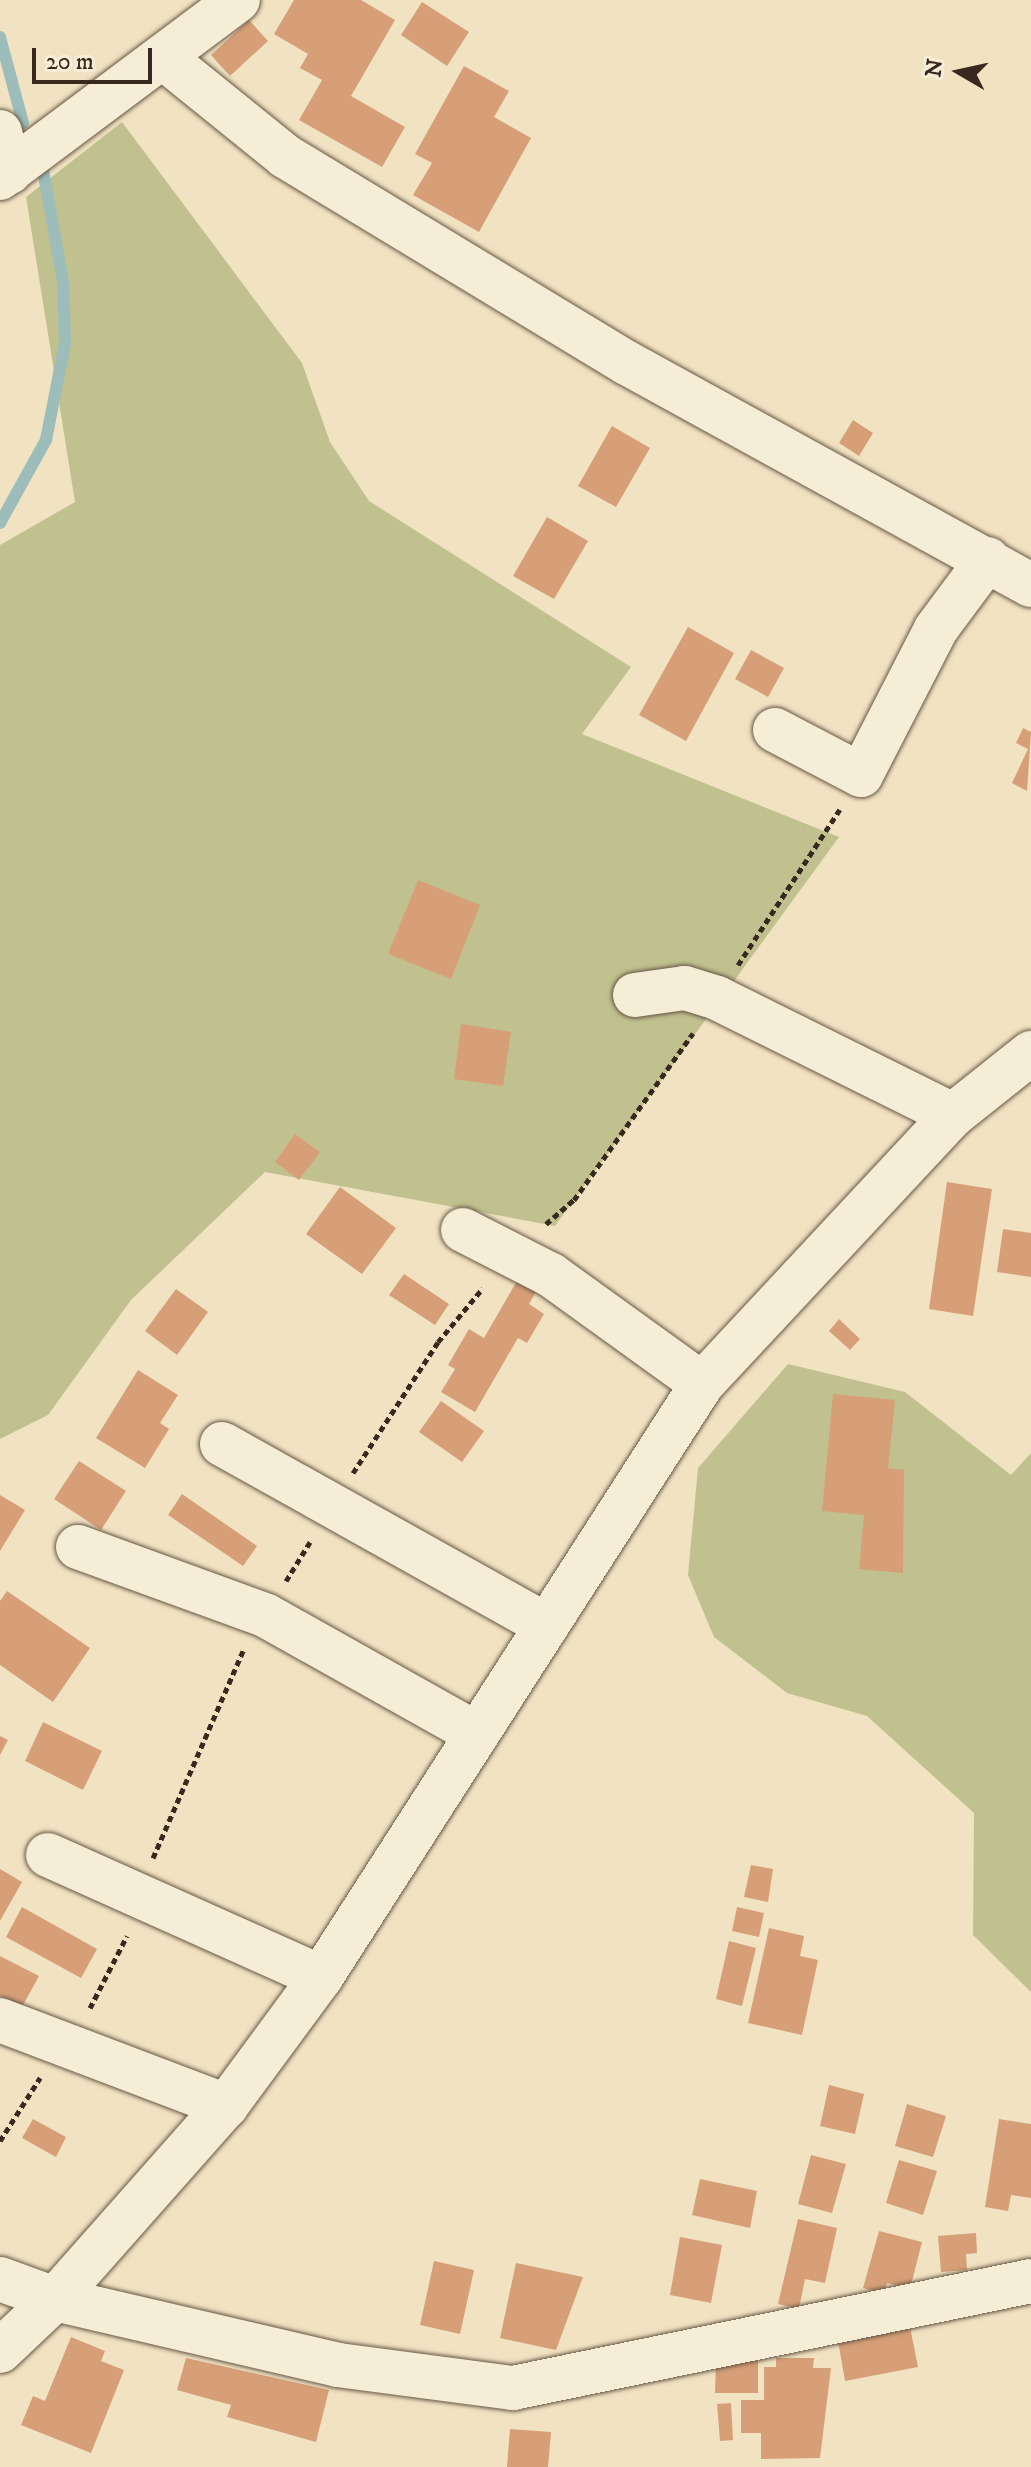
<!DOCTYPE html>
<html>
<head>
<meta charset="utf-8">
<style>
	body { margin:0 }
	#map { position:relative; width:1031px; height:2467px; overflow:hidden; background:#f1e3c2; font-family:"IM FELL DW Pica",serif }
	div>[style] { position:absolute }
	.green>* { inset:0; background:#c1c18f }
	.stream>* { height:12px; margin:-6px; padding:0 6px; transform-origin:6px; border-radius:6px; background:#9cbdba }
	.building>* { inset:0; background:#d69f78 }
	.path>* { height:5px; margin-top:-2.5px; transform-origin:0; background:repeating-linear-gradient(90deg,#39281d 0 6px,transparent 0 10px) }
	.roads { filter:drop-shadow(0 0 2px #675746) drop-shadow(0 0 2px #675746) }
	.minor>* { height:44px; margin:-22px; padding:0 22px; transform-origin:22px; border-radius:22px; background:#f6edd7 }
	span { translate:-50% -50%; white-space:nowrap; text-align:center; line-height:1.15; -webkit-text-stroke:6px #f6edd7; paint-order:stroke }
	.north { position:absolute; left:919px; top:32px; width:80px; height:80px; -webkit-text-stroke:6px #f6edd7; paint-order:stroke; rotate:279deg; font-size:22px; font-weight:700; line-height:32px; text-align:center; color:#39281d }
	.north::after { content:''; display:block; margin:auto; width:28px; height:36px; background:#39281d; clip-path:polygon(50% 0,100% 100%,50% 72%,0 100%) }
	.scale { position:absolute; left:32px; top:48px; width:120px; height:36px; box-sizing:border-box; border:4px solid #39281d; border-top:0; padding-left:10px; font-size:24px; line-height:28px; white-space:nowrap; color:#39281d; -webkit-text-stroke:6px #f6edd7; paint-order:stroke }
</style>
</head>
<body>
<div id="map">
	<div class="green">
		<i style="clip-path:polygon(122px 122px,302px 363px,330px 442px,369px 501px,631px 667px,582px 734px,839px 837px,555px 1226px,265px 1172px,131px 1300px,48px 1415px,0 1439px,0 545px,75px 502px,26px 197px)"></i>
		<i style="clip-path:polygon(788px 1364px,905px 1392px,1011px 1475px,1031px 1453px,1031px 1992px,973px 1935px,974px 1813px,867px 1716px,787px 1693px,714px 1637px,688px 1575px,698px 1468px)"></i>
	</div>
	<div class="stream">
		<i style="left:0;top:37px;width:89px;rotate:75deg"></i>
		<i style="left:0;top:523px;width:95px;rotate:-61deg"></i>
		<i style="left:46px;top:440px;width:99px;rotate:-78.9deg"></i>
		<i style="left:65px;top:343px;width:62px;rotate:-91.8deg"></i>
		<i style="left:63px;top:281px;width:119px;rotate:-100.2deg"></i>
	</div>
	<div class="building">
		<i style="clip-path:polygon(294px 0,361px 0,395px 20px,351px 96px,405px 127px,382px 167px,299px 120px,322px 80px,300px 68px,308px 54px,274px 34px)"></i>
		<i style="clip-path:polygon(422px 2px,469px 32px,447px 66px,401px 35px)"></i>
		<i style="clip-path:polygon(249px 20px,268px 41px,230px 76px,211px 55px)"></i>
		<i style="clip-path:polygon(464px 66px,509px 91px,494px 117px,531px 138px,479px 232px,413px 195px,432px 163px,415px 154px)"></i>
		<i style="clip-path:polygon(853px 420px,873px 433px,859px 456px,839px 443px)"></i>
		<i style="clip-path:polygon(612px 426px,650px 448px,616px 507px,578px 486px)"></i>
		<i style="clip-path:polygon(547px 517px,588px 541px,554px 599px,513px 576px)"></i>
		<i style="clip-path:polygon(688px 627px,734px 653px,686px 741px,639px 715px)"></i>
		<i style="clip-path:polygon(751px 650px,784px 668px,768px 697px,735px 679px)"></i>
		<i style="clip-path:polygon(1023px 728px,1031px 732px,1027px 791px,1012px 783px,1028px 749px,1016px 743px)"></i>
		<i style="clip-path:polygon(418px 880px,480px 905px,451px 979px,388px 954px)"></i>
		<i style="clip-path:polygon(461px 1024px,511px 1032px,503px 1086px,454px 1079px)"></i>
		<i style="clip-path:polygon(295px 1134px,320px 1152px,299px 1180px,275px 1162px)"></i>
		<i style="clip-path:polygon(947px 1182px,992px 1189px,973px 1316px,929px 1309px)"></i>
		<i style="clip-path:polygon(340px 1187px,396px 1228px,362px 1274px,306px 1234px)"></i>
		<i style="clip-path:polygon(1003px 1229px,1031px 1233px,1031px 1277px,997px 1272px)"></i>
		<i style="clip-path:polygon(404px 1274px,449px 1304px,435px 1325px,389px 1295px)"></i>
		<i style="clip-path:polygon(521px 1274px,540px 1285px,529px 1304px,544px 1314px,527px 1343px,518px 1338px,475px 1412px,441px 1392px,455px 1369px,448px 1365px,469px 1329px,484px 1338px)"></i>
		<i style="clip-path:polygon(176px 1289px,208px 1312px,177px 1355px,145px 1331px)"></i>
		<i style="clip-path:polygon(839px 1319px,860px 1339px,850px 1350px,829px 1331px)"></i>
		<i style="clip-path:polygon(138px 1370px,178px 1395px,160px 1423px,169px 1429px,145px 1468px,96px 1438px)"></i>
		<i style="clip-path:polygon(833px 1394px,895px 1400px,888px 1468px,904px 1470px,903px 1573px,859px 1569px,864px 1515px,822px 1511px)"></i>
		<i style="clip-path:polygon(441px 1401px,484px 1431px,462px 1462px,419px 1432px)"></i>
		<i style="clip-path:polygon(79px 1461px,126px 1491px,101px 1530px,54px 1499px)"></i>
		<i style="clip-path:polygon(182px 1494px,257px 1546px,243px 1566px,168px 1515px)"></i>
		<i style="clip-path:polygon(0 1495px,25px 1510px,0 1551px)"></i>
		<i style="clip-path:polygon(7px 1591px,90px 1648px,53px 1702px,0 1665px,0 1601px)"></i>
		<i style="clip-path:polygon(43px 1722px,102px 1751px,83px 1790px,25px 1761px)"></i>
		<i style="clip-path:polygon(0 1736px,8px 1740px,0 1755px)"></i>
		<i style="clip-path:polygon(751px 1865px,773px 1869px,768px 1902px,744px 1897px)"></i>
		<i style="clip-path:polygon(0 1869px,22px 1882px,0 1921px)"></i>
		<i style="clip-path:polygon(22px 1907px,97px 1949px,81px 1978px,6px 1937px)"></i>
		<i style="clip-path:polygon(737px 1907px,764px 1913px,759px 1937px,732px 1931px)"></i>
		<i style="clip-path:polygon(769px 1928px,804px 1936px,800px 1956px,818px 1960px,802px 2035px,748px 2023px)"></i>
		<i style="clip-path:polygon(729px 1941px,756px 1948px,742px 2006px,716px 1999px)"></i>
		<i style="clip-path:polygon(0 1956px,39px 1976px,22px 2007px,0 1996px)"></i>
		<i style="clip-path:polygon(829px 2085px,864px 2094px,855px 2134px,820px 2126px)"></i>
		<i style="clip-path:polygon(907px 2104px,946px 2116px,933px 2157px,895px 2146px)"></i>
		<i style="clip-path:polygon(33px 2119px,66px 2137px,56px 2157px,22px 2138px)"></i>
		<i style="clip-path:polygon(999px 2119px,1031px 2124px,1031px 2198px,1011px 2195px,1008px 2211px,985px 2207px)"></i>
		<i style="clip-path:polygon(811px 2155px,846px 2164px,832px 2213px,798px 2204px)"></i>
		<i style="clip-path:polygon(899px 2160px,937px 2171px,923px 2215px,886px 2203px)"></i>
		<i style="clip-path:polygon(700px 2179px,757px 2191px,750px 2228px,692px 2215px)"></i>
		<i style="clip-path:polygon(798px 2219px,837px 2228px,825px 2283px,805px 2279px,799px 2309px,778px 2304px)"></i>
		<i style="clip-path:polygon(879px 2231px,922px 2242px,910px 2289px,887px 2283px,884px 2294px,863px 2288px)"></i>
		<i style="clip-path:polygon(976px 2233px,977px 2253px,966px 2254px,967px 2270px,941px 2272px,938px 2236px)"></i>
		<i style="clip-path:polygon(680px 2237px,722px 2245px,711px 2303px,670px 2295px)"></i>
		<i style="clip-path:polygon(434px 2261px,474px 2270px,460px 2334px,420px 2325px)"></i>
		<i style="clip-path:polygon(516px 2263px,583px 2277px,556px 2350px,500px 2338px)"></i>
		<i style="clip-path:polygon(910px 2327px,918px 2367px,845px 2381px,838px 2341px)"></i>
		<i style="clip-path:polygon(71px 2337px,105px 2351px,101px 2361px,124px 2370px,91px 2453px,21px 2425px,33px 2396px,45px 2401px)"></i>
		<i style="clip-path:polygon(186px 2358px,329px 2390px,316px 2442px,227px 2417px,231px 2405px,177px 2390px)"></i>
		<i style="clip-path:polygon(776px 2358px,814px 2358px,813px 2368px,831px 2368px,820px 2458px,761px 2459px,761px 2433px,741px 2433px,741px 2400px,764px 2400px,764px 2367px,776px 2367px)"></i>
		<i style="clip-path:polygon(716px 2361px,758px 2361px,758px 2393px,715px 2393px)"></i>
		<i style="clip-path:polygon(731px 2403px,733px 2440px,720px 2441px,717px 2404px)"></i>
		<i style="clip-path:polygon(510px 2429px,551px 2432px,548px 2467px,507px 2467px)"></i>
	</div>
	<div class="path">
		<i style="left:738px;top:965px;width:186px;rotate:-56.8deg"></i>
		<i style="left:546px;top:1224px;width:37px;rotate:-41deg"></i>
		<i style="left:574px;top:1200px;width:205px;rotate:-54.5deg"></i>
		<i style="left:353px;top:1473px;width:156px;rotate:-57deg"></i>
		<i style="left:438px;top:1342px;width:70px;rotate:-50.2deg"></i>
		<i style="left:286px;top:1581px;width:46px;rotate:-58.4deg"></i>
		<i style="left:153px;top:1858px;width:226px;rotate:-66.5deg"></i>
		<i style="left:90px;top:2008px;width:81px;rotate:-62.8deg"></i>
		<i style="left:0;top:2141px;width:75px;rotate:-57.6deg"></i>
	</div>
	<div class="roads">
		<div class="minor">
			<i style="left:165px;top:59px;width:154px;rotate:38.9deg"></i>
			<i style="left:285px;top:156px;width:400px;rotate:31.2deg"></i>
			<i style="left:627px;top:363px;width:461px;rotate:28.8deg"></i>
			<i style="left:0;top:132px;width:41px;rotate:76deg"></i>
			<i style="left:0;top:178px;width:297px;rotate:-36.8deg"></i>
			<i style="left:775px;top:730px;width:97px;rotate:27.6deg"></i>
			<i style="left:861px;top:775px;width:164px;rotate:-62.8deg"></i>
			<i style="left:936px;top:629px;width:87px;rotate:-53.4deg"></i>
			<i style="left:635px;top:995px;width:50px;rotate:-8deg"></i>
			<i style="left:685px;top:988px;width:34px;rotate:17deg"></i>
			<i style="left:717px;top:998px;width:263px;rotate:26.4deg"></i>
			<i style="left:463px;top:1230px;width:99px;rotate:27.1deg"></i>
			<i style="left:551px;top:1275px;width:186px;rotate:35.8deg"></i>
			<i style="left:222px;top:1444px;width:372px;rotate:29.2deg"></i>
			<i style="left:78px;top:1547px;width:199px;rotate:20deg"></i>
			<i style="left:265px;top:1615px;width:243px;rotate:29.3deg"></i>
			<i style="left:48px;top:1855px;width:299px;rotate:24.1deg"></i>
			<i style="left:0;top:2020px;width:242px;rotate:20.8deg"></i>
			<i style="left:0;top:2279px;width:59px;rotate:20deg"></i>
			<i style="left:55px;top:2299px;width:291px;rotate:13.1deg"></i>
			<i style="left:338px;top:2365px;width:177px;rotate:7.5deg"></i>
			<i style="left:513px;top:2388px;width:529px;rotate:-11.67deg"></i>
			<i style="left:0;top:2351px;width:76px;rotate:-43.4deg"></i>
			<i style="left:55px;top:2299px;width:258px;rotate:-48.5deg"></i>
			<i style="left:226px;top:2106px;width:160px;rotate:-53.6deg"></i>
			<i style="left:321px;top:1977px;width:705px;rotate:-57.28deg"></i>
			<i style="left:702px;top:1384px;width:368px;rotate:-47deg"></i>
			<i style="left:953px;top:1115px;width:100px;rotate:-38.5deg"></i>
		</div>
	</div>
	<div class="north">N</div>
	<div class="scale">20 m</div>
</div>
</body>
</html>
